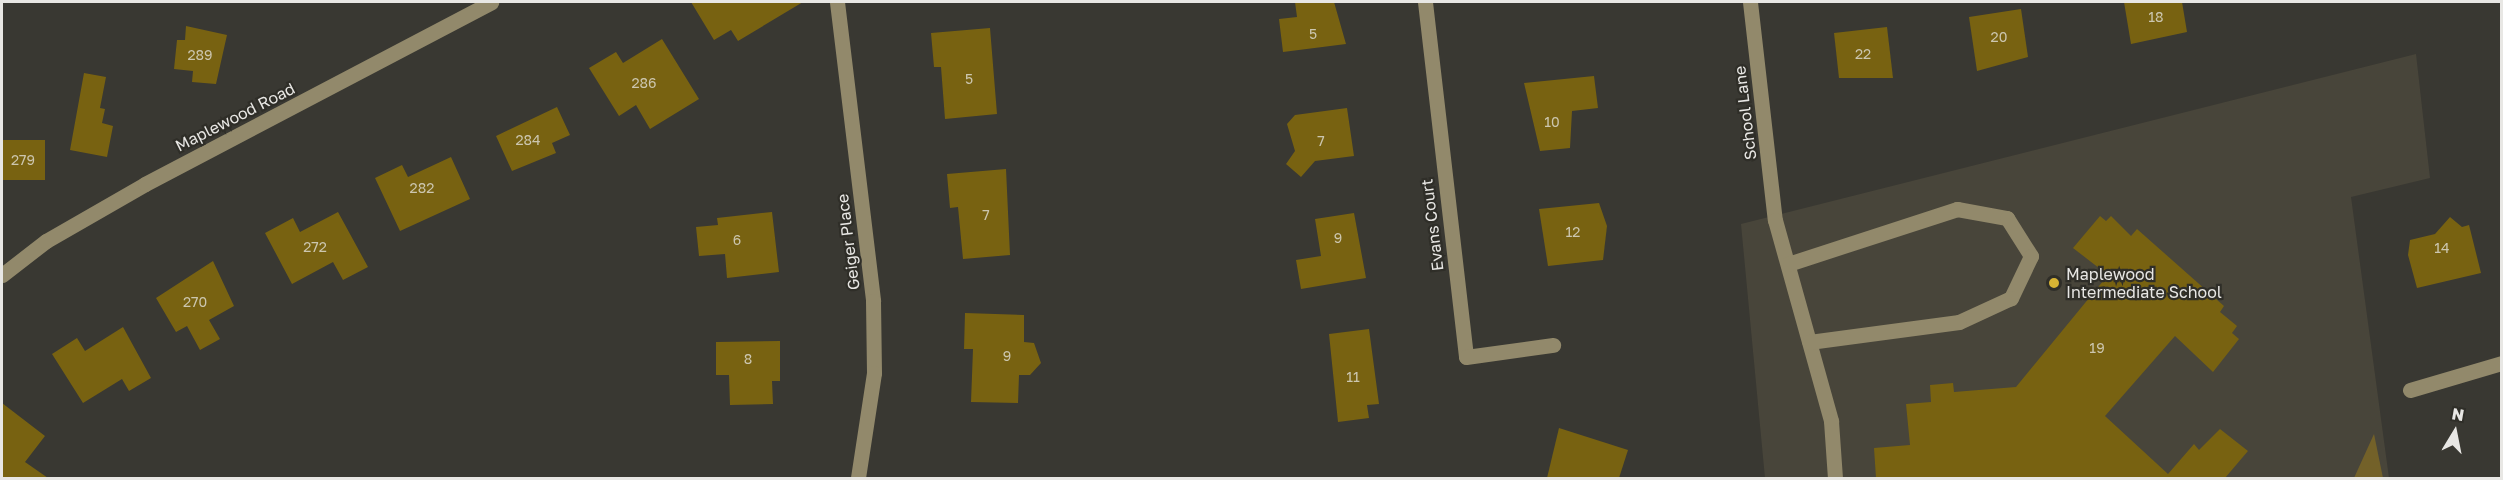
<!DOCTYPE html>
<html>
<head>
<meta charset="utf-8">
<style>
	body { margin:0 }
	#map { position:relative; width:2503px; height:480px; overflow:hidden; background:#393832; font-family:"Golos Text",sans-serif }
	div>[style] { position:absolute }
	.built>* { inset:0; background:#48453a }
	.green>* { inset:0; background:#736129 }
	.building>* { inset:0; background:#786211 }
	.minor>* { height:15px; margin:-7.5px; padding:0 7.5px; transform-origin:7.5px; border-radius:7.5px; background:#92896b }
	.dots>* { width:16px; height:16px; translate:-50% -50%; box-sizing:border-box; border:3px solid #2f2e28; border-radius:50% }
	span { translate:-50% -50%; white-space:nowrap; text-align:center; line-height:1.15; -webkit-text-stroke:4.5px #2f2e28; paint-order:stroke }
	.number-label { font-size:14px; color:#ccc6af }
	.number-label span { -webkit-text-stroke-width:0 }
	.street-label { font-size:16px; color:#e8e7e4 }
	.poi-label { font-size:16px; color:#e8e7e4 }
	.left { translate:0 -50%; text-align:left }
	.frame { position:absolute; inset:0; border:3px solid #e8e7e4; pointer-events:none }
	.north { position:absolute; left:2425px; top:402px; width:60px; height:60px; -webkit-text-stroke:4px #2f2e28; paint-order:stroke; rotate:10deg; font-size:16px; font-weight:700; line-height:24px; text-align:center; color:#e8e7e4 }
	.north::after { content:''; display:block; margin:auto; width:21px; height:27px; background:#e8e7e4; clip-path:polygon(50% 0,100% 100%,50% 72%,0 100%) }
</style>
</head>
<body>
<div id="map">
	<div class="built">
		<i style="clip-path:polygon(2416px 54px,2430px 178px,2351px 197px,2389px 478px,1765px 478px,1741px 224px)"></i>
	</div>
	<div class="green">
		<i style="clip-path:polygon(2374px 434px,2383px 478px,2354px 478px)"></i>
	</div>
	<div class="building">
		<i style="clip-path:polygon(691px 2px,803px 2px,738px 41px,731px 30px,714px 40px)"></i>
		<i style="clip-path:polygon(1295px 2px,1334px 2px,1346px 44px,1283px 52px,1279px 19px,1297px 17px)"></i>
		<i style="clip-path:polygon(2124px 2px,2182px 2px,2187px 32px,2131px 44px)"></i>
		<i style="clip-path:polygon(2021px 9px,2028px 57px,1977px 71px,1969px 17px)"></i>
		<i style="clip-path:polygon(186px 26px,227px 35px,216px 84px,192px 82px,193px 71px,174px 69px,177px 40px,185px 40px)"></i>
		<i style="clip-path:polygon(1887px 27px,1893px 78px,1839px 78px,1834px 33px)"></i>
		<i style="clip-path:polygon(990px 28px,997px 114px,945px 119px,941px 67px,934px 67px,931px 33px)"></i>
		<i style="clip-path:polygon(662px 39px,699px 99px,650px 129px,636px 105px,619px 116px,589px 68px,616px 52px,623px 63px)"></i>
		<i style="clip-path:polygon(84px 73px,106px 77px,100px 108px,105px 109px,102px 123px,113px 126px,107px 157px,70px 150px)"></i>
		<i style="clip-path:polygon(1594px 76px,1598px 108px,1572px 111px,1570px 148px,1540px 151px,1524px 83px)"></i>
		<i style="clip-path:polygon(557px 107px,570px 135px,552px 143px,556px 153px,512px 171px,496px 136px)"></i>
		<i style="clip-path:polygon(1347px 108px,1354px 156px,1315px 161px,1301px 177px,1286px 164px,1295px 151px,1287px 124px,1295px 115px)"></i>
		<i style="clip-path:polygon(2px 140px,45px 140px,45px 180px,2px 180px)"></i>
		<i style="clip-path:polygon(451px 157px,470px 199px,400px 231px,375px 178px,402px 165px,408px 177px)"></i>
		<i style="clip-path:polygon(1006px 169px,1010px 255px,963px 259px,958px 207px,950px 208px,947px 174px)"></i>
		<i style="clip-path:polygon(1599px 203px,1607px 226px,1603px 260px,1548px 266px,1539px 209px)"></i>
		<i style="clip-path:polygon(338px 212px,368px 267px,343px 280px,333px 262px,292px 284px,265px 233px,293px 218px,300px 232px)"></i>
		<i style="clip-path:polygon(772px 212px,779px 272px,727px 278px,725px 254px,699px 256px,696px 227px,718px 225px,717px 218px)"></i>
		<i style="clip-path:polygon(1354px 213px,1366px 278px,1301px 289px,1296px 260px,1321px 256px,1315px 219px)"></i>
		<i style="clip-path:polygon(2100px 216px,2106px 221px,2111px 216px,2131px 236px,2137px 229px,2224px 306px,2220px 312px,2237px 326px,2232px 333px,2239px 339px,2213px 372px,2175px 336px,2105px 416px,2168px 474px,2194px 444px,2199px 450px,2220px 429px,2248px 451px,2225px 478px,1876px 478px,1874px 448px,1910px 445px,1906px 404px,1931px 402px,1930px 385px,1953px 383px,1954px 392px,2016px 387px,2108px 275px,2073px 248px)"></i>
		<i style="clip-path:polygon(2450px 217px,2462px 227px,2469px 225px,2481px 273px,2417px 288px,2408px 255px,2410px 240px,2435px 234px)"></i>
		<i style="clip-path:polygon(213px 261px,234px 306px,209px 320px,220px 339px,200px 350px,187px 326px,176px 332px,156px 298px)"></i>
		<i style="clip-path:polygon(965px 313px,1024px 315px,1024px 342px,1034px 343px,1041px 363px,1030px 375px,1019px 375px,1018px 403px,971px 402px,973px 349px,964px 349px)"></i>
		<i style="clip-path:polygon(123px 327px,151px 378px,129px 391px,122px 379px,83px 403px,52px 354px,77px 338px,85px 351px)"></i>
		<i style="clip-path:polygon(1369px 329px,1379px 404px,1367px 405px,1369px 418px,1338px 422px,1329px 334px)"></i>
		<i style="clip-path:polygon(780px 341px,780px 381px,772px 381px,773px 404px,730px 405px,729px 375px,716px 375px,716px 342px)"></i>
		<i style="clip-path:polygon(2px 403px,45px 436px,25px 462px,48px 478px,2px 478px)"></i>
		<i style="clip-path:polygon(1559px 428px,1628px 450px,1619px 478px,1547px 478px)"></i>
	</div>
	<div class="minor">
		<i style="left:837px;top:2px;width:301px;rotate:83.1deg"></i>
		<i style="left:873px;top:301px;width:72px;rotate:89.2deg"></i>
		<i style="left:874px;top:373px;width:106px;rotate:98.7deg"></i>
		<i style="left:1425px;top:2px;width:357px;rotate:83.4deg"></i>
		<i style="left:1466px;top:357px;width:88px;rotate:-7.9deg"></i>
		<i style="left:1750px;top:2px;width:219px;rotate:83.5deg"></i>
		<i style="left:1775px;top:220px;width:209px;rotate:74.4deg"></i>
		<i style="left:1831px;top:421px;width:57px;rotate:86deg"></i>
		<i style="left:1788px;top:264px;width:178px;rotate:-18deg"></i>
		<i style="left:1957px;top:209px;width:51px;rotate:10.2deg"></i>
		<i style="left:2007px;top:218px;width:45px;rotate:57.7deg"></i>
		<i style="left:2031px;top:256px;width:47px;rotate:115.5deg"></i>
		<i style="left:2011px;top:298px;width:57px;rotate:155.2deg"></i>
		<i style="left:1959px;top:322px;width:151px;rotate:172.4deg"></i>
		<i style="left:2px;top:275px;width:56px;rotate:-37.7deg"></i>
		<i style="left:46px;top:241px;width:114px;rotate:-29.9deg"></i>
		<i style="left:145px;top:184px;width:391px;rotate:-27.7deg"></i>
		<i style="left:2410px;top:390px;width:96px;rotate:-16.4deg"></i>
	</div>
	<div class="dots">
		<i style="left:2054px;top:283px;background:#d8b434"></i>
	</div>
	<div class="number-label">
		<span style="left:2156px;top:17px">18</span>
		<span style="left:1313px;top:34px">5</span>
		<span style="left:1999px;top:37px">20</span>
		<span style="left:1863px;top:54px">22</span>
		<span style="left:200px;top:55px">289</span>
		<span style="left:969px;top:79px">5</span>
		<span style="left:644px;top:83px">286</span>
		<span style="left:1552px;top:122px">10</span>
		<span style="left:528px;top:140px">284</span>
		<span style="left:1321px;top:141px">7</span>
		<span style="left:23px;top:160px">279</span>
		<span style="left:422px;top:188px">282</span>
		<span style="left:986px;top:215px">7</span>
		<span style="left:1573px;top:232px">12</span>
		<span style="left:1338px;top:238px">9</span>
		<span style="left:737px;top:240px">6</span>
		<span style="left:315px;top:247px">272</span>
		<span style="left:2442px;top:248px">14</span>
		<span style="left:195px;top:302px">270</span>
		<span style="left:2097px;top:348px">19</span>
		<span style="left:1007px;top:356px">9</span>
		<span style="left:748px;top:359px">8</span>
		<span style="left:1353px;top:377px">11</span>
	</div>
	<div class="street-label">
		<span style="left:1745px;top:113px;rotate:-97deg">School Lane</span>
		<span style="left:235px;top:117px;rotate:-27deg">Maplewood Road</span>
		<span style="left:1432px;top:225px;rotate:-97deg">Evans Court</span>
		<span style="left:848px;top:242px;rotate:-97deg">Geiger Place</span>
	</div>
	<div class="poi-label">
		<span class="left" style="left:2066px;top:283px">Maplewood<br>Intermediate School</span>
	</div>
	<div class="frame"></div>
	<div class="north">N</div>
</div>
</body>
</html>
